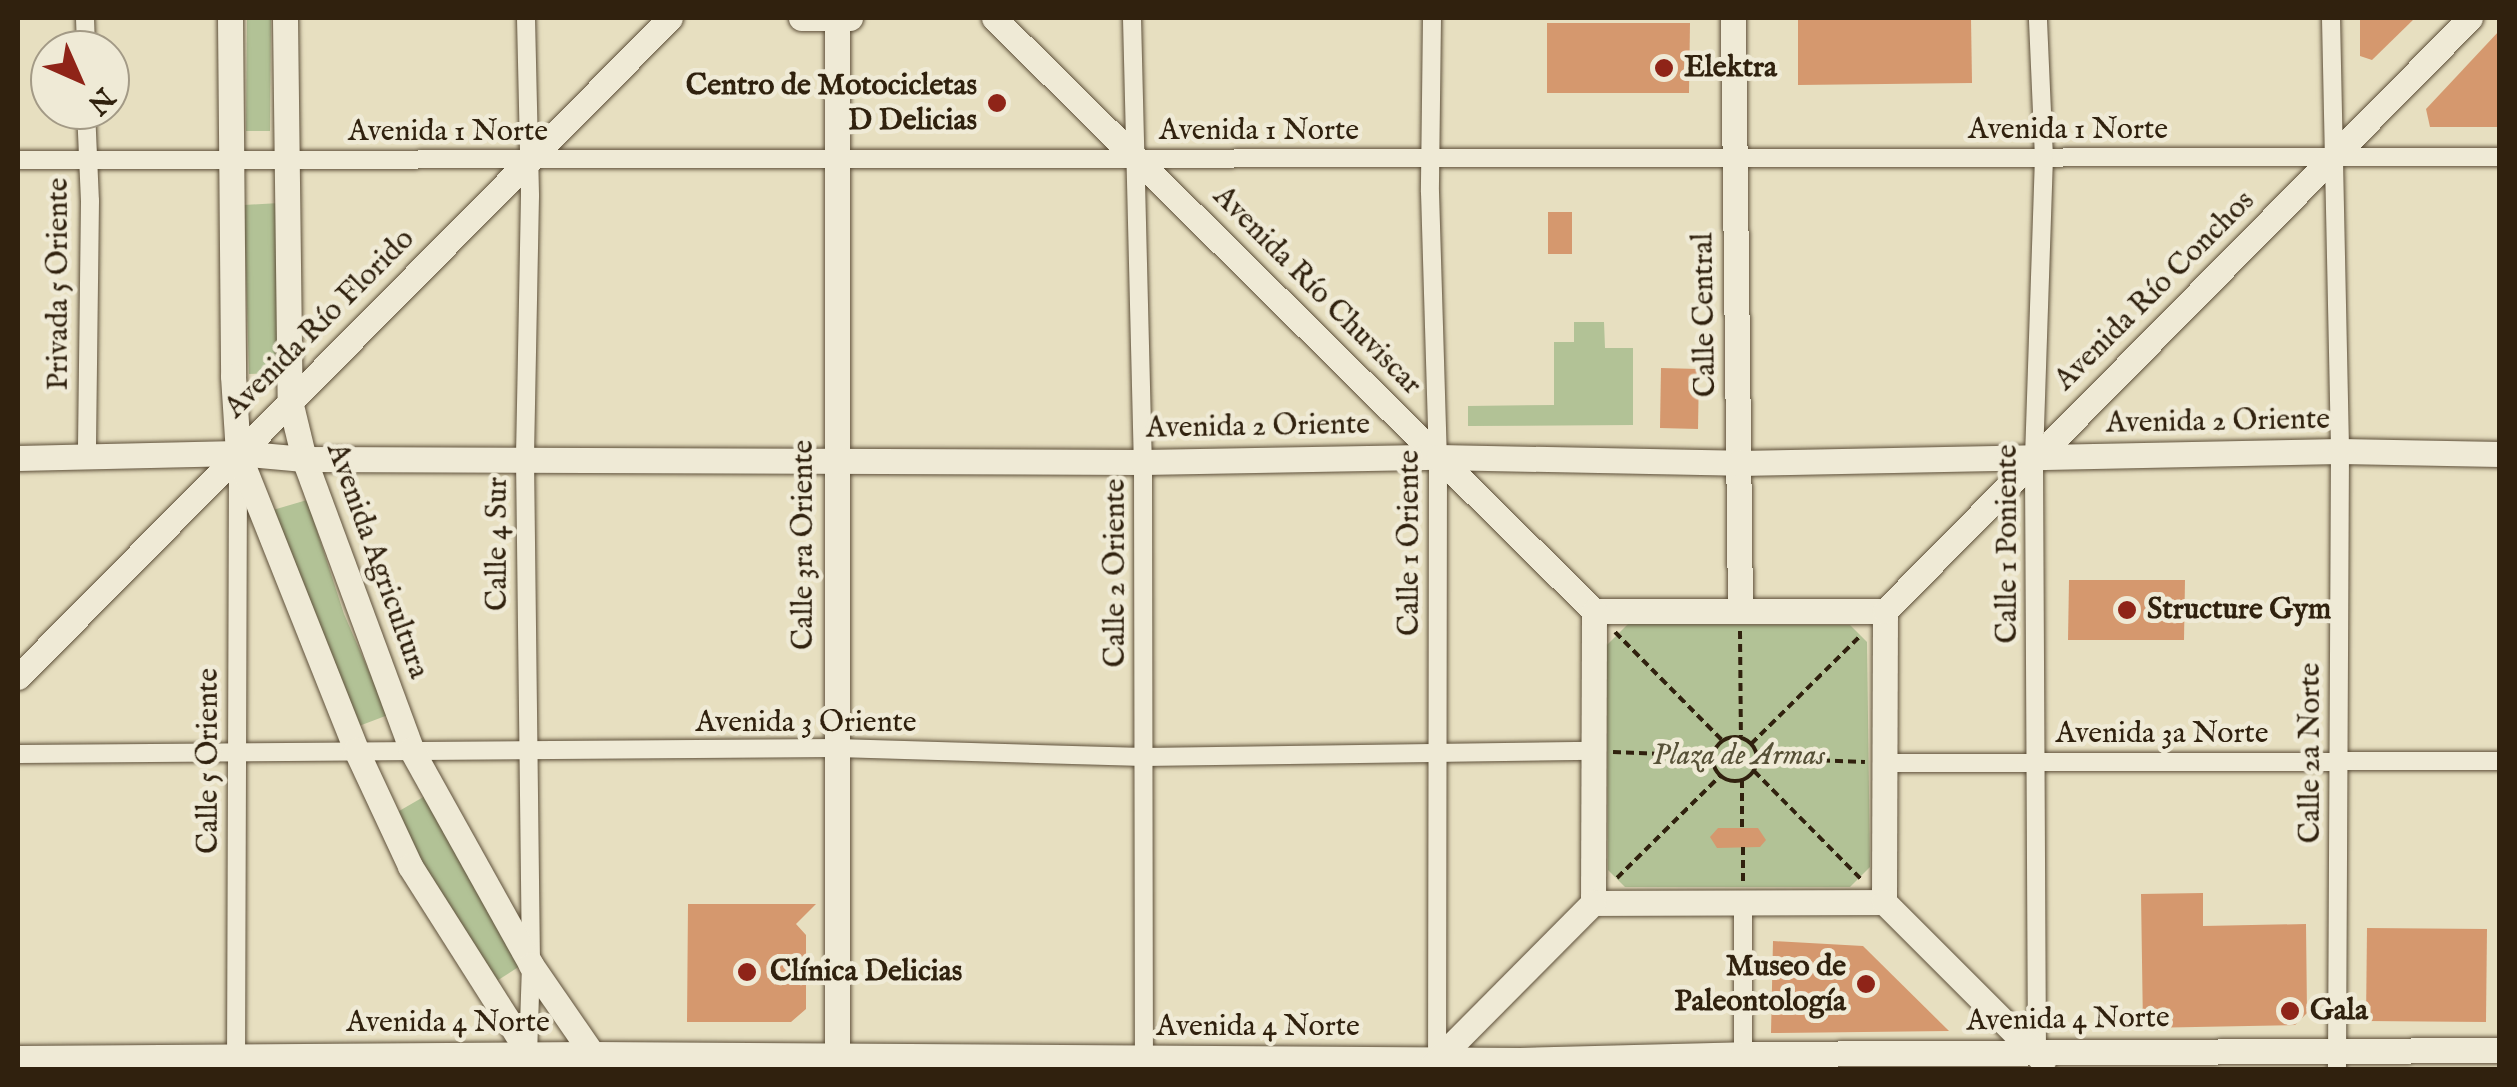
<!DOCTYPE html>
<html>
<head>
<meta charset="utf-8">
<style>
	body { margin:0 }
	#map { position:relative; width:2517px; height:1087px; overflow:hidden; background:#e7dfc0; font-family:"IM FELL English",serif }
	div>[style] { position:absolute }
	.green>* { inset:0; background:#b2c296 }
	.building>* { inset:0; background:#d5986e }
	.path>* { height:4px; margin-top:-2px; transform-origin:0; background:repeating-linear-gradient(90deg,#30210e 0 8px,transparent 0 13px) }
	.path>.ring { margin:-2px; padding:0; box-sizing:content-box; background:none; border:4px solid #30210e; border-radius:50% }
	.roads { filter:drop-shadow(0 0 2px #5e503a) drop-shadow(0 0 2px #5e503a) }
	.street>* { height:18px; margin:-9px; padding:0 9px; transform-origin:9px; border-radius:9px; background:#efead6 }
	.secondary>* { height:25px; margin:-12.5px; padding:0 12.5px; transform-origin:12.5px; border-radius:12.5px; background:#efead6 }
	.dots>* { width:28px; height:28px; translate:-50% -50%; box-sizing:border-box; border:5px solid #efead6; border-radius:50% }
	span { translate:-50% -50%; white-space:nowrap; text-align:center; line-height:1.15; -webkit-text-stroke:9px #efead6; paint-order:stroke }
	.poi-label { font-size:30px; color:#30210e; font-weight:700 }
	.left { translate:0 -50%; text-align:left }
	.right { translate:-100% -50%; text-align:right }
	.street-label { font-size:30px; color:#30210e }
	.park-label { font-size:30px; color:#575137; font-style:italic }
	.frame { position:absolute; inset:0; border:20px solid #30210e; pointer-events:none }
	.north { position:absolute; left:30px; top:30px; width:100px; height:100px; box-sizing:border-box; background:#efead6; border:2px solid #a39a86; border-radius:50%; rotate:135deg; font-size:28px; font-weight:700; line-height:40px; text-align:center; color:#30210e }
	.north::after { content:''; display:block; margin:auto; width:35px; height:45px; background:#8f2418; clip-path:polygon(50% 0,100% 100%,50% 72%,0 100%) }
</style>
</head>
<body>
<div id="map">
	<div class="green">
		<i style="clip-path:polygon(247px 18px,271px 18px,270px 131px,246px 131px)"></i>
		<i style="clip-path:polygon(279px 203px,282px 373px,249px 374px,244px 205px)"></i>
		<i style="clip-path:polygon(1574px 322px,1604px 322px,1605px 348px,1633px 348px,1633px 425px,1468px 426px,1468px 406px,1554px 405px,1554px 342px,1574px 342px)"></i>
		<i style="clip-path:polygon(307px 500px,344px 614px,388px 715px,359px 726px,273px 510px)"></i>
		<i style="clip-path:polygon(1628px 624px,1850px 625px,1867px 642px,1870px 867px,1850px 887px,1625px 887px,1608px 870px,1607px 645px)"></i>
		<i style="clip-path:polygon(425px 796px,523px 964px,492px 984px,394px 814px)"></i>
	</div>
	<div class="building">
		<i style="clip-path:polygon(1798px 18px,1971px 18px,1972px 83px,1798px 85px)"></i>
		<i style="clip-path:polygon(2360px 18px,2415px 18px,2372px 60px,2360px 56px)"></i>
		<i style="clip-path:polygon(1547px 23px,1690px 23px,1689px 93px,1547px 93px)"></i>
		<i style="clip-path:polygon(2500px 30px,2500px 127px,2430px 127px,2426px 109px)"></i>
		<i style="clip-path:polygon(1548px 212px,1572px 212px,1572px 254px,1548px 254px)"></i>
		<i style="clip-path:polygon(1661px 368px,1699px 369px,1698px 429px,1660px 428px)"></i>
		<i style="clip-path:polygon(2069px 580px,2185px 580px,2184px 640px,2068px 640px)"></i>
		<i style="clip-path:polygon(1718px 828px,1758px 828px,1766px 840px,1760px 847px,1717px 848px,1710px 837px)"></i>
		<i style="clip-path:polygon(2203px 893px,2203px 926px,2306px 924px,2307px 1013px,2295px 1025px,2143px 1028px,2141px 894px)"></i>
		<i style="clip-path:polygon(688px 904px,816px 904px,796px 924px,806px 935px,806px 1009px,791px 1022px,687px 1022px)"></i>
		<i style="clip-path:polygon(2367px 928px,2487px 929px,2486px 1022px,2366px 1021px)"></i>
		<i style="clip-path:polygon(1773px 941px,1863px 946px,1949px 1031px,1771px 1033px)"></i>
	</div>
	<div class="path">
		<i style="left:1740px;top:631px;width:105px;rotate:89.5deg"></i>
		<i style="left:1615px;top:632px;width:153px;rotate:45.3deg"></i>
		<i class="ring" style="left:1713px;top:737px;width:40px;height:40px"></i>
		<i style="left:1751px;top:744px;width:155px;rotate:-44.7deg"></i>
		<i style="left:1613px;top:752px;width:101px;rotate:2.3deg"></i>
		<i style="left:1757px;top:758px;width:108px;rotate:2.1deg"></i>
		<i style="left:1754px;top:771px;width:155px;rotate:45.3deg"></i>
		<i style="left:1742px;top:780px;width:48px;rotate:90deg"></i>
		<i style="left:1743px;top:847px;width:36px;rotate:90deg"></i>
		<i style="left:1617px;top:878px;width:145px;rotate:-44.7deg"></i>
	</div>
	<div class="roads">
		<div class="street">
			<i style="left:85px;top:18px;width:32px;rotate:88deg"></i>
			<i style="left:526px;top:18px;width:178px;rotate:88.7deg"></i>
			<i style="left:530px;top:196px;width:262px;rotate:91.1deg"></i>
			<i style="left:525px;top:458px;width:507px;rotate:89.32deg"></i>
			<i style="left:531px;top:965px;width:89px;rotate:91.9deg"></i>
			<i style="left:1132px;top:18px;width:444px;rotate:88.6deg"></i>
			<i style="left:1143px;top:462px;width:605px;rotate:89.91deg"></i>
			<i style="left:1432px;top:18px;width:174px;rotate:90.7deg"></i>
			<i style="left:1430px;top:192px;width:265px;rotate:88.3deg"></i>
			<i style="left:1438px;top:457px;width:605px;rotate:90.09deg"></i>
			<i style="left:2331px;top:18px;width:433px;rotate:88.8deg"></i>
			<i style="left:2340px;top:451px;width:619px;rotate:90.28deg"></i>
			<i style="left:86px;top:110px;width:91px;rotate:87.5deg"></i>
			<i style="left:90px;top:201px;width:258px;rotate:90.7deg"></i>
			<i style="left:18px;top:160px;width:2482px;rotate:-0.07deg"></i>
			<i style="left:18px;top:754px;width:819px;rotate:-0.42deg"></i>
			<i style="left:837px;top:748px;width:307px;rotate:1.7deg"></i>
			<i style="left:1144px;top:757px;width:450px;rotate:-0.8deg"></i>
			<i style="left:1885px;top:763px;width:615px;rotate:-0.19deg"></i>
			<i style="left:2037px;top:1057px;width:599px;rotate:-90.29deg"></i>
			<i style="left:2034px;top:458px;width:300px;rotate:-88.1deg"></i>
			<i style="left:2044px;top:158px;width:140px;rotate:-92.5deg"></i>
			<i style="left:236px;top:1070px;width:605px;rotate:-89.81deg"></i>
			<i style="left:1743px;top:1070px;width:168px;rotate:-90deg"></i>
		</div>
		<div class="secondary">
			<i style="left:230px;top:18px;width:358px;rotate:89.5deg"></i>
			<i style="left:233px;top:376px;width:77px;rotate:86.3deg"></i>
			<i style="left:238px;top:453px;width:320px;rotate:68.3deg"></i>
			<i style="left:356px;top:750px;width:128px;rotate:65deg"></i>
			<i style="left:410px;top:866px;width:237px;rotate:57.6deg"></i>
			<i style="left:285px;top:18px;width:383px;rotate:89.3deg"></i>
			<i style="left:290px;top:401px;width:60px;rotate:76.4deg"></i>
			<i style="left:304px;top:459px;width:309px;rotate:69.7deg"></i>
			<i style="left:411px;top:749px;width:247px;rotate:60.9deg"></i>
			<i style="left:531px;top:965px;width:118px;rotate:55.4deg"></i>
			<i style="left:801px;top:18px;width:49px"></i>
			<i style="left:994px;top:18px;width:844px;rotate:44.66deg"></i>
			<i style="left:1733px;top:18px;width:593px;rotate:89.32deg"></i>
			<i style="left:837px;top:20px;width:1050px;rotate:90deg"></i>
			<i style="left:18px;top:458px;width:220px;rotate:-1.3deg"></i>
			<i style="left:238px;top:453px;width:66px;rotate:5.2deg"></i>
			<i style="left:304px;top:459px;width:839px;rotate:0.2deg"></i>
			<i style="left:1143px;top:462px;width:295px;rotate:-1deg"></i>
			<i style="left:1438px;top:457px;width:301px;rotate:1.1deg"></i>
			<i style="left:1739px;top:463px;width:601px;rotate:-1.14deg"></i>
			<i style="left:2340px;top:451px;width:160px;rotate:1.1deg"></i>
			<i style="left:1594px;top:611px;width:291px"></i>
			<i style="left:1885px;top:611px;width:291px;rotate:90.2deg"></i>
			<i style="left:1884px;top:902px;width:291px;rotate:179.8deg"></i>
			<i style="left:1593px;top:903px;width:292px;rotate:-89.8deg"></i>
			<i style="left:1885px;top:611px;width:833px;rotate:-45.39deg"></i>
			<i style="left:18px;top:677px;width:927px;rotate:-45.31deg"></i>
			<i style="left:1884px;top:902px;width:225px;rotate:45deg"></i>
			<i style="left:18px;top:1058px;width:572px;rotate:-0.4deg"></i>
			<i style="left:590px;top:1054px;width:930px;rotate:0.37deg"></i>
			<i style="left:1520px;top:1060px;width:223px;rotate:-1.5deg"></i>
			<i style="left:1743px;top:1054px;width:757px;rotate:-0.3deg"></i>
			<i style="left:1431px;top:1066px;width:230px;rotate:-45.2deg"></i>
		</div>
	</div>
	<div class="dots">
		<i style="left:1664px;top:68px;background:#8f2418"></i>
		<i style="left:997px;top:103px;background:#8f2418"></i>
		<i style="left:2127px;top:610px;background:#8f2418"></i>
		<i style="left:747px;top:972px;background:#8f2418"></i>
		<i style="left:1866px;top:984px;background:#8f2418"></i>
		<i style="left:2290px;top:1011px;background:#8f2418"></i>
	</div>
	<div class="poi-label">
		<span class="left" style="left:1684px;top:68px">Elektra</span>
		<span class="right" style="left:977px;top:103px">Centro de Motocicletas<br>D Delicias</span>
		<span class="left" style="left:2147px;top:610px">Structure Gym</span>
		<span class="right" style="left:1846px;top:984px">Museo de<br>Paleontología</span>
		<span class="left" style="left:770px;top:972px">Clínica Delicias</span>
		<span class="left" style="left:2310px;top:1011px">Gala</span>
	</div>
	<div class="street-label">
		<span style="left:2068px;top:130px">Avenida 1 Norte</span>
		<span style="left:1259px;top:131px">Avenida 1 Norte</span>
		<span style="left:448px;top:132px">Avenida 1 Norte</span>
		<span style="left:59px;top:284px;rotate:-90deg">Privada 5 Oriente</span>
		<span style="left:1317px;top:291px;rotate:45deg">Avenida Río Chuviscar</span>
		<span style="left:2155px;top:291px;rotate:-45deg">Avenida Río Conchos</span>
		<span style="left:1705px;top:315px;rotate:-91deg">Calle Central</span>
		<span style="left:320px;top:324px;rotate:-45deg">Avenida Río Florido</span>
		<span style="left:2218px;top:422px;rotate:-1deg">Avenida 2 Oriente</span>
		<span style="left:1258px;top:427px;rotate:-1deg">Avenida 2 Oriente</span>
		<span style="left:1410px;top:543px;rotate:-90deg">Calle 1 Oriente</span>
		<span style="left:498px;top:544px;rotate:-90deg">Calle 4 Sur</span>
		<span style="left:2008px;top:544px;rotate:-90deg">Calle 1 Poniente</span>
		<span style="left:804px;top:545px;rotate:-90deg">Calle 3ra Oriente</span>
		<span style="left:377px;top:561px;rotate:70deg">Avenida Agricultura</span>
		<span style="left:1116px;top:573px;rotate:-90deg">Calle 2 Oriente</span>
		<span style="left:806px;top:723px">Avenida 3 Oriente</span>
		<span style="left:2162px;top:734px">Avenida 3a Norte</span>
		<span style="left:2311px;top:753px;rotate:-90deg">Calle 2a Norte</span>
		<span style="left:209px;top:761px;rotate:-90deg">Calle 5 Oriente</span>
		<span style="left:2068px;top:1020px;rotate:-1deg">Avenida 4 Norte</span>
		<span style="left:448px;top:1023px">Avenida 4 Norte</span>
		<span style="left:1258px;top:1027px">Avenida 4 Norte</span>
	</div>
	<div class="park-label">
		<span style="left:1739px;top:756px">Plaza de Armas</span>
	</div>
	<div class="frame"></div>
	<div class="north">N</div>
</div>
</body>
</html>
